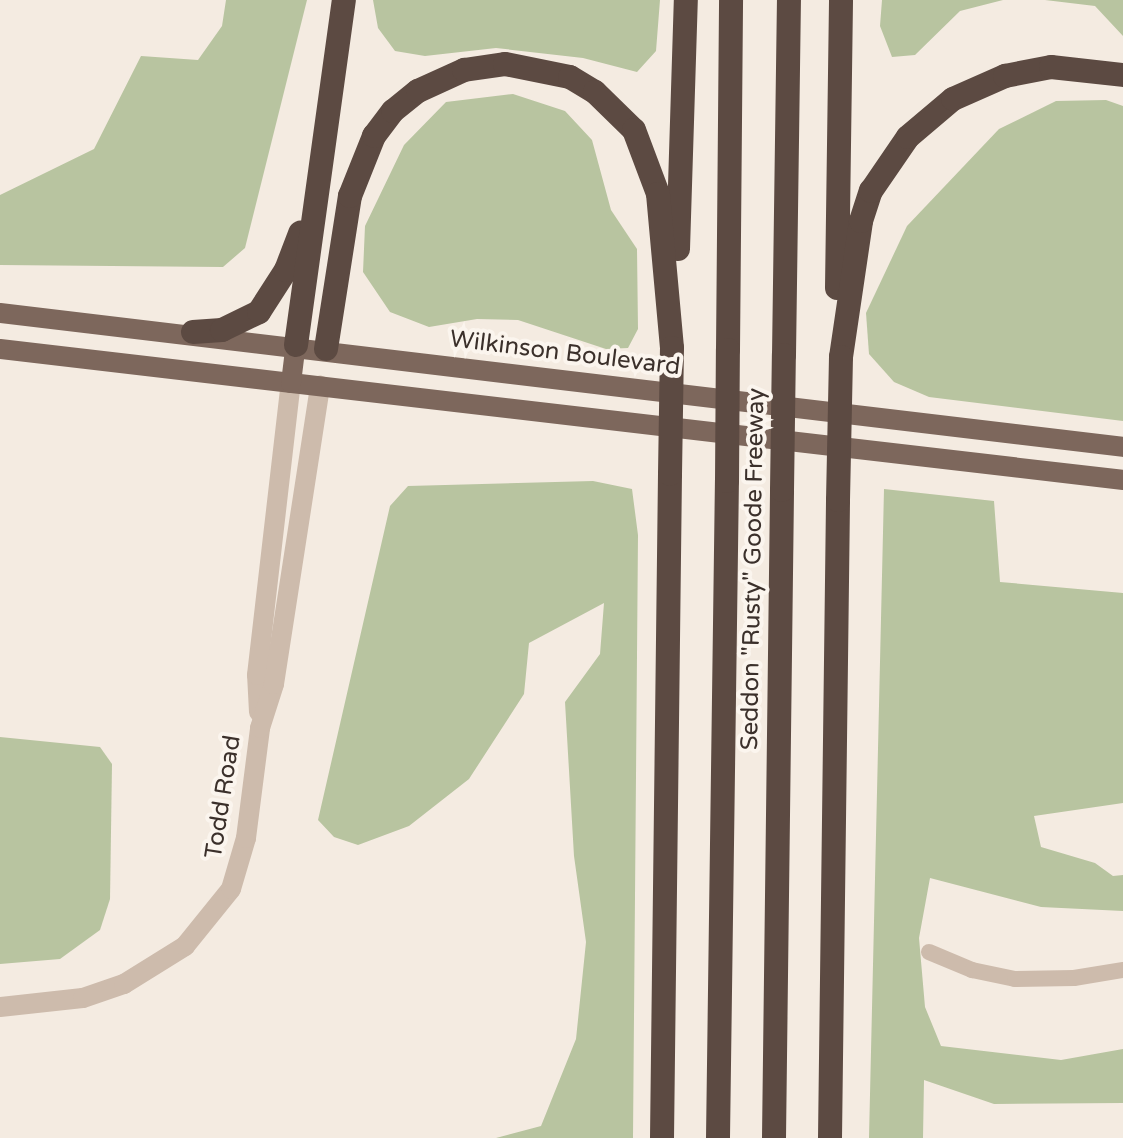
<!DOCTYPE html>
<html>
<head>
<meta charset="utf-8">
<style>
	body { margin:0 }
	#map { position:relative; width:1123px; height:1138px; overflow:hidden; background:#f4ebe1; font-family:"Varela Round",sans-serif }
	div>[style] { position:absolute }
	.green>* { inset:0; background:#b8c4a0 }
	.minor>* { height:16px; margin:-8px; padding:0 8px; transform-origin:8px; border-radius:8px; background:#cdbbac }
	.tertiary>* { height:20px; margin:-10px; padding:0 10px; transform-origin:10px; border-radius:10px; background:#cdbbac }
	.primary>* { height:20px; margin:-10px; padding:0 10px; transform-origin:10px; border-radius:10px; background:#7d675c }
	.motorway>* { height:24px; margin:-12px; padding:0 12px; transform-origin:12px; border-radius:12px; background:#5c4a42 }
	.motorway-bridge>* { height:24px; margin:-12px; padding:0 12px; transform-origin:12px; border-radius:12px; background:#5c4a42 }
	span { translate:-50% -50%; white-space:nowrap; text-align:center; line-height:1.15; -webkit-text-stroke:8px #fbf5ee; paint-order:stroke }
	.street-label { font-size:24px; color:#3b302b }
</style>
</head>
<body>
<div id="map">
	<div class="green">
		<i style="clip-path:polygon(226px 0,307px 0,245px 248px,223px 267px,0 265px,0 195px,94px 149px,141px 56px,198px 60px,222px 26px)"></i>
		<i style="clip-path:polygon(373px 0,660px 0,656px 51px,637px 72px,583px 58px,496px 48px,425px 56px,395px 51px,378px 28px)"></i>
		<i style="clip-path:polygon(882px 0,1003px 0,960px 11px,915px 55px,892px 57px,880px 26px)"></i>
		<i style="clip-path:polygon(1045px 0,1123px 0,1123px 36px,1095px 6px)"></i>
		<i style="clip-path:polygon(513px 94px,565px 111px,592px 140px,611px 210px,637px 249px,638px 329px,628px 348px,606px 349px,518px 320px,477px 319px,429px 327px,390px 312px,363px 272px,365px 226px,404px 145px,446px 102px)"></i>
		<i style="clip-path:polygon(1106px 100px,1123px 106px,1123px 421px,929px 397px,894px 382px,869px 354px,866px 313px,907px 226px,999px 129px,1056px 101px)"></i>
		<i style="clip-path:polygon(593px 481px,632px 489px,638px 535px,633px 1138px,496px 1138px,541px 1126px,576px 1039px,586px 942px,574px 856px,565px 702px,600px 654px,604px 603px,529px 643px,524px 694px,469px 779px,409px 826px,358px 845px,334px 837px,318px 820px,390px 506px,408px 486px)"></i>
		<i style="clip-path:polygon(884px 489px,994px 501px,1000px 582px,1123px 593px,1123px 803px,1034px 816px,1041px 847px,1095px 863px,1113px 876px,1123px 875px,1123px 911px,1041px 907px,930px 878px,919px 938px,925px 1007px,941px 1046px,1061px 1060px,1123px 1049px,1123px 1103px,994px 1104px,924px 1080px,923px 1138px,869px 1138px)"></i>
		<i style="clip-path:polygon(0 737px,100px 747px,112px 764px,110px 899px,100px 930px,60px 959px,0 964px)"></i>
	</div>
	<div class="minor">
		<i style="left:929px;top:952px;width:47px;rotate:22.7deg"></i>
		<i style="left:972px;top:970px;width:44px;rotate:11.8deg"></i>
		<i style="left:1015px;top:979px;width:59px;rotate:-1deg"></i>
		<i style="left:1074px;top:978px;width:50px;rotate:-9.3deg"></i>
	</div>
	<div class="tertiary">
		<i style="left:259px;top:712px;width:37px;rotate:-93deg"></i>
		<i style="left:257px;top:675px;width:294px;rotate:-83.4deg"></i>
		<i style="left:0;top:1007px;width:83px;rotate:-6.2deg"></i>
		<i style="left:83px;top:998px;width:43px;rotate:-18.9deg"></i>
		<i style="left:124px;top:984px;width:72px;rotate:-31.9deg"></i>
		<i style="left:185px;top:946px;width:73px;rotate:-51.1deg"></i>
		<i style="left:231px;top:889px;width:53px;rotate:-73.6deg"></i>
		<i style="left:246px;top:838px;width:111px;rotate:-82.7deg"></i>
		<i style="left:260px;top:728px;width:46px;rotate:-72.3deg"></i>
		<i style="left:274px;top:684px;width:302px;rotate:-81.2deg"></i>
	</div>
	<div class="primary">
		<i style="left:0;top:313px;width:1131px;rotate:6.8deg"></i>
		<i style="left:0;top:349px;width:1131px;rotate:6.65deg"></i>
		<i style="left:291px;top:383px;width:38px;rotate:-83deg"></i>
	</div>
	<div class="motorway">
		<i style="left:678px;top:249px;width:249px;rotate:-88.2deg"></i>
		<i style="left:837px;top:288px;width:288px;rotate:-89.2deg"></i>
		<i style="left:193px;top:332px;width:29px;rotate:-4deg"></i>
		<i style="left:222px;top:330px;width:41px;rotate:-25.9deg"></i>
		<i style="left:259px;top:312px;width:50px;rotate:-57.3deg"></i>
		<i style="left:286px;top:270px;width:40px;rotate:-69deg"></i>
		<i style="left:296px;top:345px;width:348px;rotate:-82.1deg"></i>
		<i style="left:326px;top:349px;width:155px;rotate:-81.1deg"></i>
		<i style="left:350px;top:196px;width:65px;rotate:-68.2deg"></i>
		<i style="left:374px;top:136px;width:31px;rotate:-53deg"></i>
		<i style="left:393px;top:111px;width:32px;rotate:-39deg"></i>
		<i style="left:418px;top:91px;width:51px;rotate:-24.5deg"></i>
		<i style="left:464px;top:70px;width:41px;rotate:-8.3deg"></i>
		<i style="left:505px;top:64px;width:66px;rotate:11.3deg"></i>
		<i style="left:570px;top:77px;width:29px;rotate:31deg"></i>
		<i style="left:595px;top:92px;width:54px;rotate:44.3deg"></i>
		<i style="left:634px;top:130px;width:68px;rotate:69.4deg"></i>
		<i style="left:658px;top:194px;width:155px;rotate:84.8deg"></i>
		<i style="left:728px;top:350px;width:350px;rotate:-89.5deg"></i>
		<i style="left:784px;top:355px;width:355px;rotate:-89.2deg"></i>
		<i style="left:841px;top:357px;width:137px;rotate:-81.6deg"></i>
		<i style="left:861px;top:221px;width:32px;rotate:-72deg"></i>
		<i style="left:871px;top:191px;width:65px;rotate:-55.6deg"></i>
		<i style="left:908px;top:137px;width:59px;rotate:-40.2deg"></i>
		<i style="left:953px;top:99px;width:57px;rotate:-23.9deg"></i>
		<i style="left:1005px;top:76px;width:47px;rotate:-11.1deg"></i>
		<i style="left:1051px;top:67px;width:72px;rotate:6.3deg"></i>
		<i style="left:662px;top:1138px;width:664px;rotate:-89.31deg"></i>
		<i style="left:718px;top:1138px;width:657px;rotate:-89.22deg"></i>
		<i style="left:774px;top:1138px;width:648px;rotate:-89.29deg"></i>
		<i style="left:830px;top:1138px;width:638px;rotate:-89.28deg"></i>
	</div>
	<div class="motorway-bridge">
		<i style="left:670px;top:474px;width:126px;rotate:-89.1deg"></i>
		<i style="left:727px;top:481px;width:131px;rotate:-89.6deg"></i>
		<i style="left:782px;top:490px;width:135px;rotate:-89.2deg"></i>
		<i style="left:838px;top:500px;width:143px;rotate:-88.8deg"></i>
	</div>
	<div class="street-label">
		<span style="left:565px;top:353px;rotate:7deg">Wilkinson Boulevard</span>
		<span style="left:753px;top:569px;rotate:-89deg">Seddon "Rusty" Goode Freeway</span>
		<span style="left:223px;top:797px;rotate:-81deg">Todd Road</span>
	</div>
</div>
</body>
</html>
